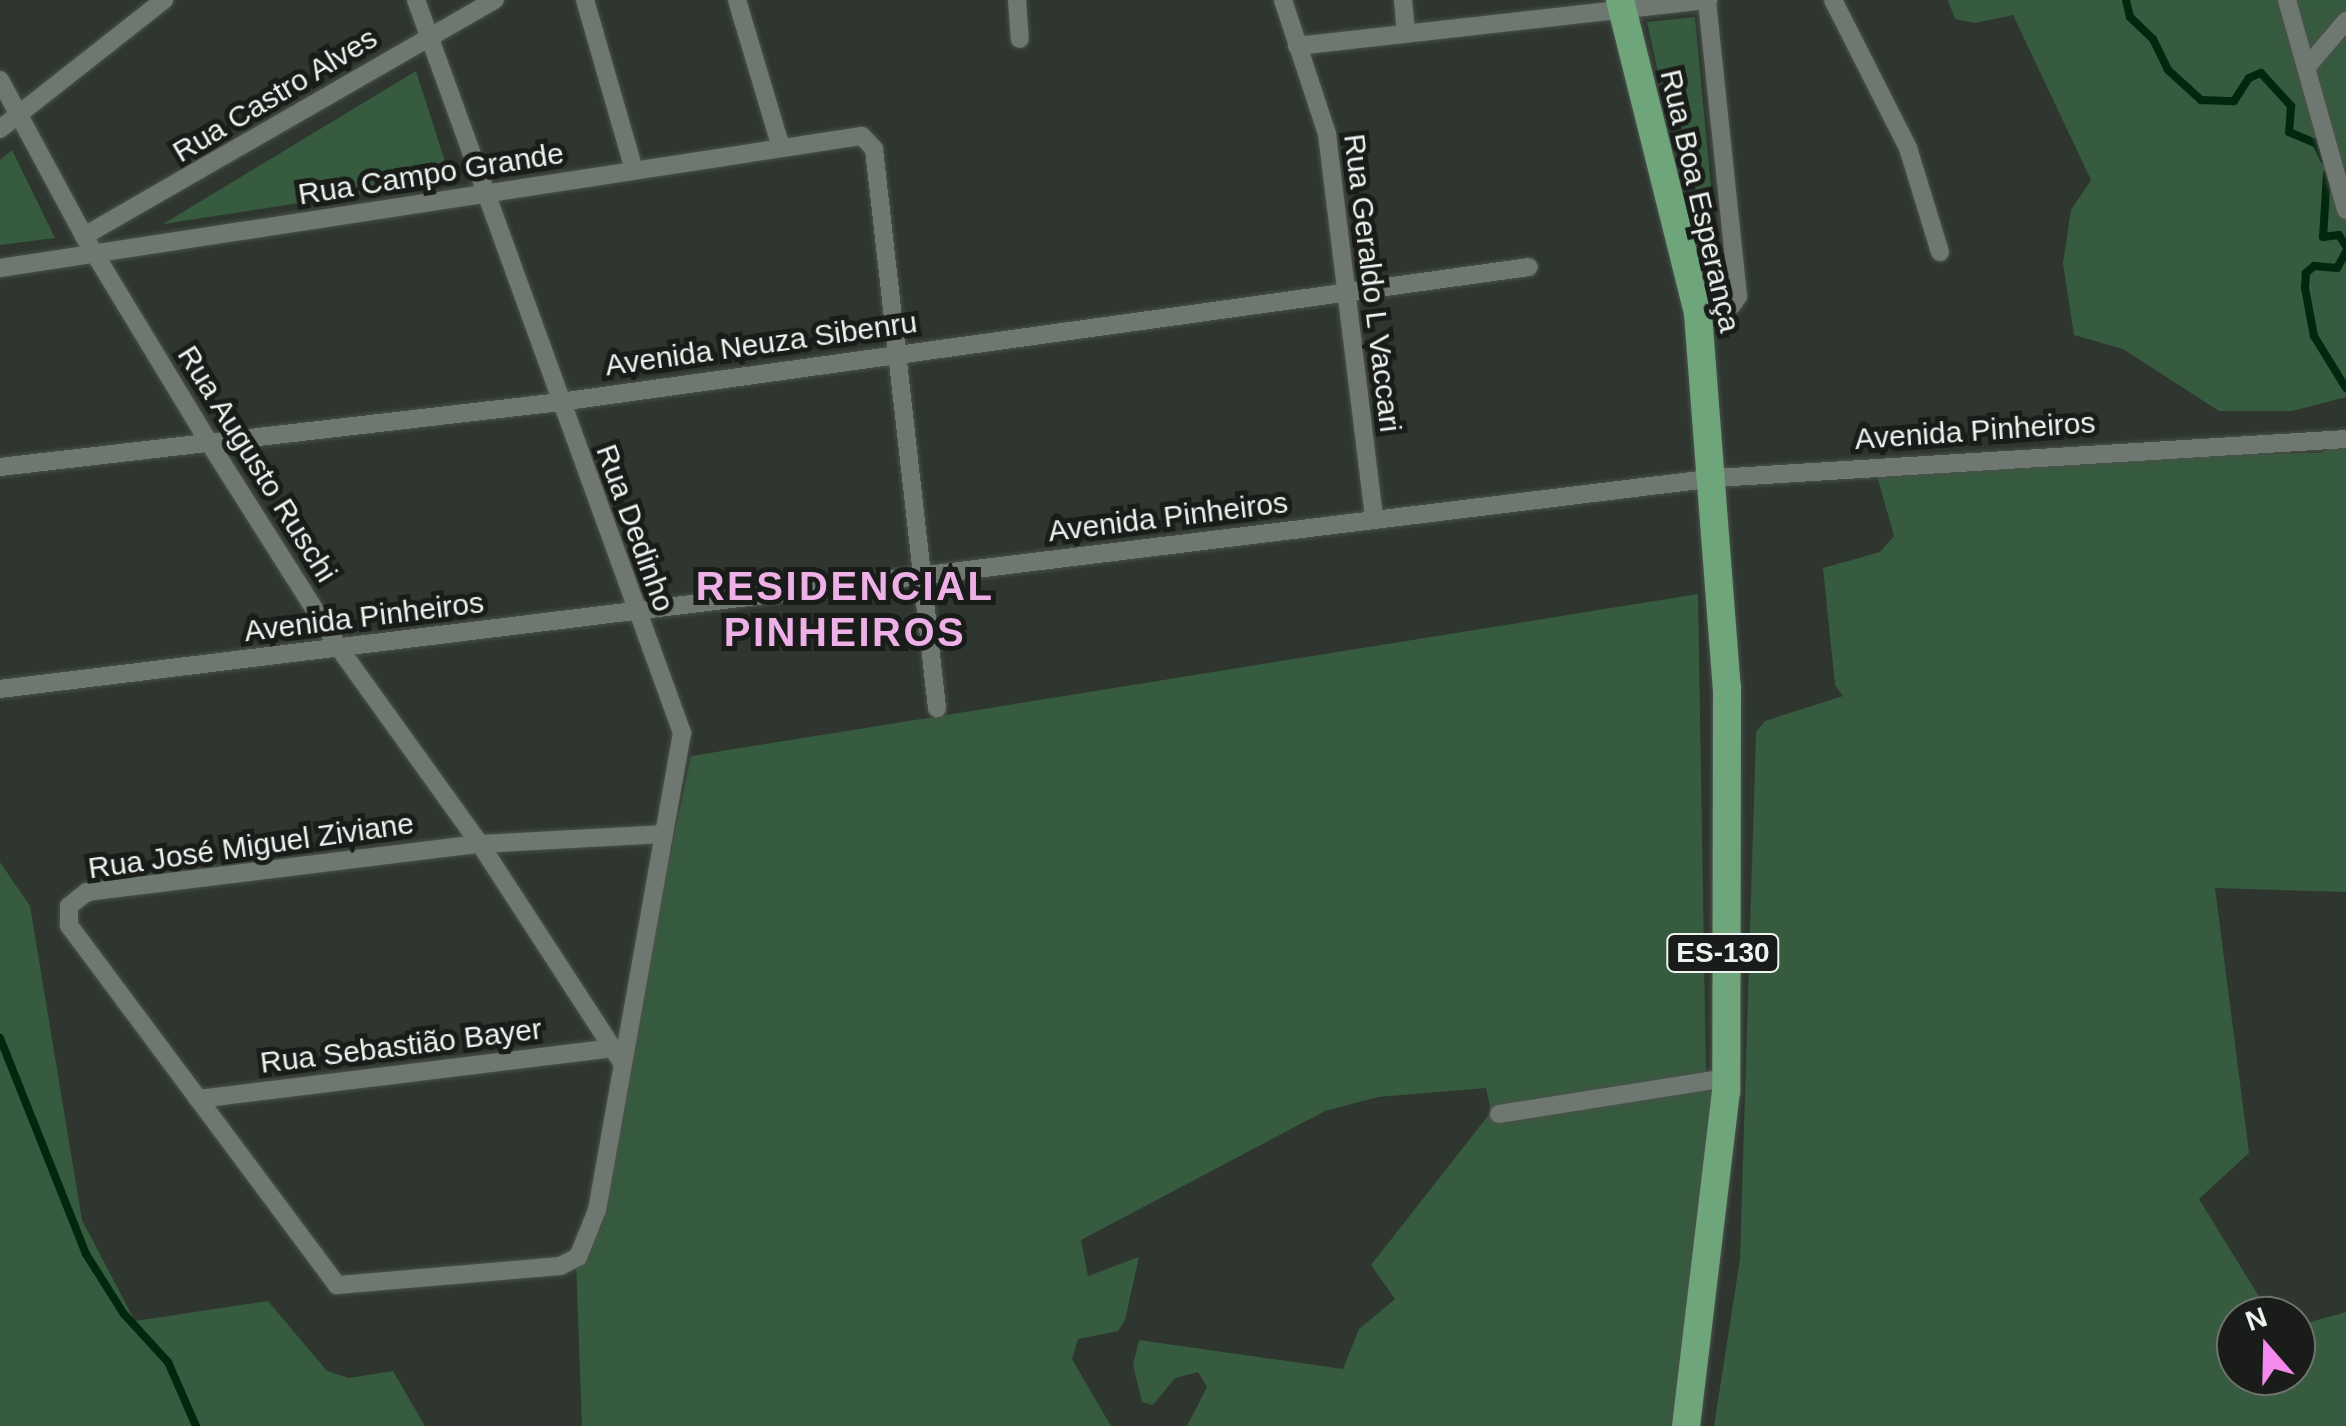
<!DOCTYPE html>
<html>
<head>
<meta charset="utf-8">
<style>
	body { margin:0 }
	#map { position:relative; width:2346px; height:1426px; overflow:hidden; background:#2e362f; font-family:Helvetica,sans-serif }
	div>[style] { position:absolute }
	.green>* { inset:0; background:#365b3e }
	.stream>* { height:8px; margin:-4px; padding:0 4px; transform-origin:4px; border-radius:4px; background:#01280e }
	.roads { filter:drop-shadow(0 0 2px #4a514b) drop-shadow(0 0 2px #4a514b) }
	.minor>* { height:18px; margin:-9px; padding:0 9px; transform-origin:9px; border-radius:9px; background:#6f7870 }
	.primary>* { height:28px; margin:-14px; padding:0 14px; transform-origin:14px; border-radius:14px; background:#6ea57b }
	span { translate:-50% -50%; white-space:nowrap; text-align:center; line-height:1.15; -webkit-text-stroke:10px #191c19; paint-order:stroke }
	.shield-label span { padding:2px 8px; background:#191c19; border:2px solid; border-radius:8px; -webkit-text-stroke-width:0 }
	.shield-label { font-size:28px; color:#edf3ee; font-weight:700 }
	.street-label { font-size:30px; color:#edf3ee }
	.district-label { font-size:40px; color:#edb0e7; font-weight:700; letter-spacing:2.5px }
	.north { position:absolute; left:2216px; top:1296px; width:100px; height:100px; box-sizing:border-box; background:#191c19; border:2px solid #6e726e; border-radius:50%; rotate:340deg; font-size:28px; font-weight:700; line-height:40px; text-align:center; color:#edf3ee }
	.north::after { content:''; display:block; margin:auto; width:35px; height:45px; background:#f689ed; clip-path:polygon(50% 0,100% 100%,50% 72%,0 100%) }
</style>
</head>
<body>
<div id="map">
	<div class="green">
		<i style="clip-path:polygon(1948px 0,2346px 0,2346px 397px,2292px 411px,2219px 411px,2123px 349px,2074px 335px,2063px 263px,2071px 210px,2091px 180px,2013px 15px,1975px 23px,1955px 19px)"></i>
		<i style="clip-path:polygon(1695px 17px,1717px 252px,1698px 254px,1647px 22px)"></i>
		<i style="clip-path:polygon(416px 71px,451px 180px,163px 224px)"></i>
		<i style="clip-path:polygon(12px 150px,55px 238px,0 245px,0 160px)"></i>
		<i style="clip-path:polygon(2346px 442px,2346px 892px,2215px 888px,2249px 1153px,2199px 1199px,2271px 1316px,2236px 1316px,2236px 1376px,2296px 1376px,2296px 1326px,2346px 1312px,2346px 1426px,1714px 1426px,1740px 1259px,1756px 732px,1765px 721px,1843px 696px,1835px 685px,1823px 568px,1880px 552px,1894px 536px,1877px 476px,2073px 455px,2320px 453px)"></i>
		<i style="clip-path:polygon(1698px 594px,1706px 1072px,1715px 1084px,1674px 1426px,1187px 1426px,1207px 1387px,1198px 1372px,1175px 1378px,1153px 1405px,1142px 1402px,1133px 1365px,1139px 1340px,1343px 1369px,1359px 1329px,1395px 1299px,1371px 1265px,1491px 1112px,1486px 1088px,1378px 1097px,1325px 1111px,1081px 1240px,1088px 1276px,1139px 1257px,1125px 1320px,1118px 1331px,1078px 1339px,1072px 1359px,1111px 1426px,582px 1426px,576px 1262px,602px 1226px,630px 1044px,691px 756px)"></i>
		<i style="clip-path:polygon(0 862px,30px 906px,82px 1220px,135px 1321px,268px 1301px,327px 1371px,349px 1378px,393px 1371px,425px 1426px,0 1426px)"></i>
	</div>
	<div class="stream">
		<i style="left:2126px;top:0;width:17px;rotate:77deg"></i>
		<i style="left:2130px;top:17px;width:32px;rotate:44deg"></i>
		<i style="left:2153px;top:39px;width:34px;rotate:64deg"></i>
		<i style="left:2168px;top:70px;width:45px;rotate:42.3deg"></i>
		<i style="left:2201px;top:100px;width:33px;rotate:2deg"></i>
		<i style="left:2234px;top:101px;width:27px;rotate:-57deg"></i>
		<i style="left:2249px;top:78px;width:13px;rotate:-23deg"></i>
		<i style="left:2261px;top:73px;width:45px;rotate:47.7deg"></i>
		<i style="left:2291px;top:106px;width:26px;rotate:94deg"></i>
		<i style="left:2289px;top:132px;width:30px;rotate:23deg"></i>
		<i style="left:2317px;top:144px;width:17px;rotate:66deg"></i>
		<i style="left:2327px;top:174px;width:63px;rotate:93.6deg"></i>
		<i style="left:2323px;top:237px;width:16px;rotate:-7deg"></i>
		<i style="left:2339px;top:235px;width:13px;rotate:58deg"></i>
		<i style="left:2346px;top:252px;width:18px;rotate:119deg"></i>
		<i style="left:2337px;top:268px;width:23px;rotate:-175deg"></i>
		<i style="left:2314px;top:266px;width:11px;rotate:139deg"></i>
		<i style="left:2306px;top:273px;width:15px;rotate:94deg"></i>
		<i style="left:2305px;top:288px;width:49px;rotate:79.4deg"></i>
		<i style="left:2314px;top:336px;width:61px;rotate:58.4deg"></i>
		<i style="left:0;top:1038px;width:232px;rotate:68.3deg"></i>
		<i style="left:86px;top:1254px;width:71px;rotate:57.7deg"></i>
		<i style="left:124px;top:1314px;width:65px;rotate:47.5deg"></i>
		<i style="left:168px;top:1362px;width:70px;rotate:66.4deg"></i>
	</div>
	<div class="roads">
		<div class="minor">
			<i style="left:416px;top:0;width:780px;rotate:70.05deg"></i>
			<i style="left:682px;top:733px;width:485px;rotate:100.1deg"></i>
			<i style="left:597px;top:1210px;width:51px;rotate:112deg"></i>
			<i style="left:578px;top:1257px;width:20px;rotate:153deg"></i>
			<i style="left:560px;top:1266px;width:224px;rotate:175.1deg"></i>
			<i style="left:337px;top:1285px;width:449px;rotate:-126.7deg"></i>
			<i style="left:69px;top:925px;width:19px;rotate:-90deg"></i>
			<i style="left:69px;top:906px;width:23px;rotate:-38deg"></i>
			<i style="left:87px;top:892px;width:396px;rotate:-7deg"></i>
			<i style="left:480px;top:844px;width:183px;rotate:-3.1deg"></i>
			<i style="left:585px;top:0;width:177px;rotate:73.9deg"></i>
			<i style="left:737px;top:0;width:154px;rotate:73.4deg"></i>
			<i style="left:1017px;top:0;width:39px;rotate:86deg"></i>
			<i style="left:1283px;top:0;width:141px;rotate:71.8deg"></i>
			<i style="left:1327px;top:134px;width:388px;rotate:83deg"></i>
			<i style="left:1403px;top:0;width:33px;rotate:85deg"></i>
			<i style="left:1833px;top:0;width:166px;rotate:63.1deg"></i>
			<i style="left:1908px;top:148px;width:109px;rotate:72.9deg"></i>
			<i style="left:2287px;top:0;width:218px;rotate:74.3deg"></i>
			<i style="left:1297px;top:46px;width:414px;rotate:-6.4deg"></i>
			<i style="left:2306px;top:68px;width:62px;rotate:-49.6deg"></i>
			<i style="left:0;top:80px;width:177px;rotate:61.7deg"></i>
			<i style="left:84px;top:236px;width:243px;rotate:58.8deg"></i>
			<i style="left:210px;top:444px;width:241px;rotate:57.7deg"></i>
			<i style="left:339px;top:648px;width:241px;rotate:54.3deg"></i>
			<i style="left:480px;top:844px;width:261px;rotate:57deg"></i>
			<i style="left:0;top:129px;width:209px;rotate:-38.2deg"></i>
			<i style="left:84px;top:236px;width:474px;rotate:-29.9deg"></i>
			<i style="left:0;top:268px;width:872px;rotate:-8.71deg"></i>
			<i style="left:862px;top:136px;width:18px;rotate:47deg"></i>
			<i style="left:874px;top:149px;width:563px;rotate:83.57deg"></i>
			<i style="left:1698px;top:314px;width:35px;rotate:-15deg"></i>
			<i style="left:1732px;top:305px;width:11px;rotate:-56deg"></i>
			<i style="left:1738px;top:296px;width:298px;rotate:-96deg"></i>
			<i style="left:0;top:467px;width:564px;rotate:-6.62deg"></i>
			<i style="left:560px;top:402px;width:978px;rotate:-7.93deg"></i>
			<i style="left:0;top:689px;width:1729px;rotate:-7.01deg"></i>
			<i style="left:1716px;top:478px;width:631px;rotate:-3.54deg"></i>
			<i style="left:198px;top:1099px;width:416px;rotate:-7deg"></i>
			<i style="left:1499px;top:1114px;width:230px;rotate:-9deg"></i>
		</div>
		<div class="primary">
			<i style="left:1620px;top:0;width:324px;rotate:76deg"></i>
			<i style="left:1698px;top:314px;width:374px;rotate:85.6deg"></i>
			<i style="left:1727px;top:687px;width:404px;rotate:90.1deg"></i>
			<i style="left:1726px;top:1091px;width:337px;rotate:96.8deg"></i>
		</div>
	</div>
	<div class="shield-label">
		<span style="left:1723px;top:953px">ES-130</span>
	</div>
	<div class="street-label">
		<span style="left:275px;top:95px;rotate:-31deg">Rua Castro Alves</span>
		<span style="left:431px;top:174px;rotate:-9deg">Rua Campo Grande</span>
		<span style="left:1700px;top:201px;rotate:77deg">Rua Boa Esperança</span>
		<span style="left:1372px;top:283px;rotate:83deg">Rua Geraldo L Vaccari</span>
		<span style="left:761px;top:344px;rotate:-8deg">Avenida Neuza Sibenru</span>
		<span style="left:1975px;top:431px;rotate:-4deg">Avenida Pinheiros</span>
		<span style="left:257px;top:464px;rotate:58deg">Rua Augusto Ruschi</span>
		<span style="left:1168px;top:517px;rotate:-7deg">Avenida Pinheiros</span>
		<span style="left:635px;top:528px;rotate:70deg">Rua Dedinho</span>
		<span style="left:364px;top:617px;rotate:-7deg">Avenida Pinheiros</span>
		<span style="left:251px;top:846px;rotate:-8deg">Rua José Miguel Ziviane</span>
		<span style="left:401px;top:1046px;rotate:-7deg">Rua Sebastião Bayer</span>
	</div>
	<div class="district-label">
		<span style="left:845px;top:609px">RESIDENCIAL<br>PINHEIROS</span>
	</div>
	<div class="north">N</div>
</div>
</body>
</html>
